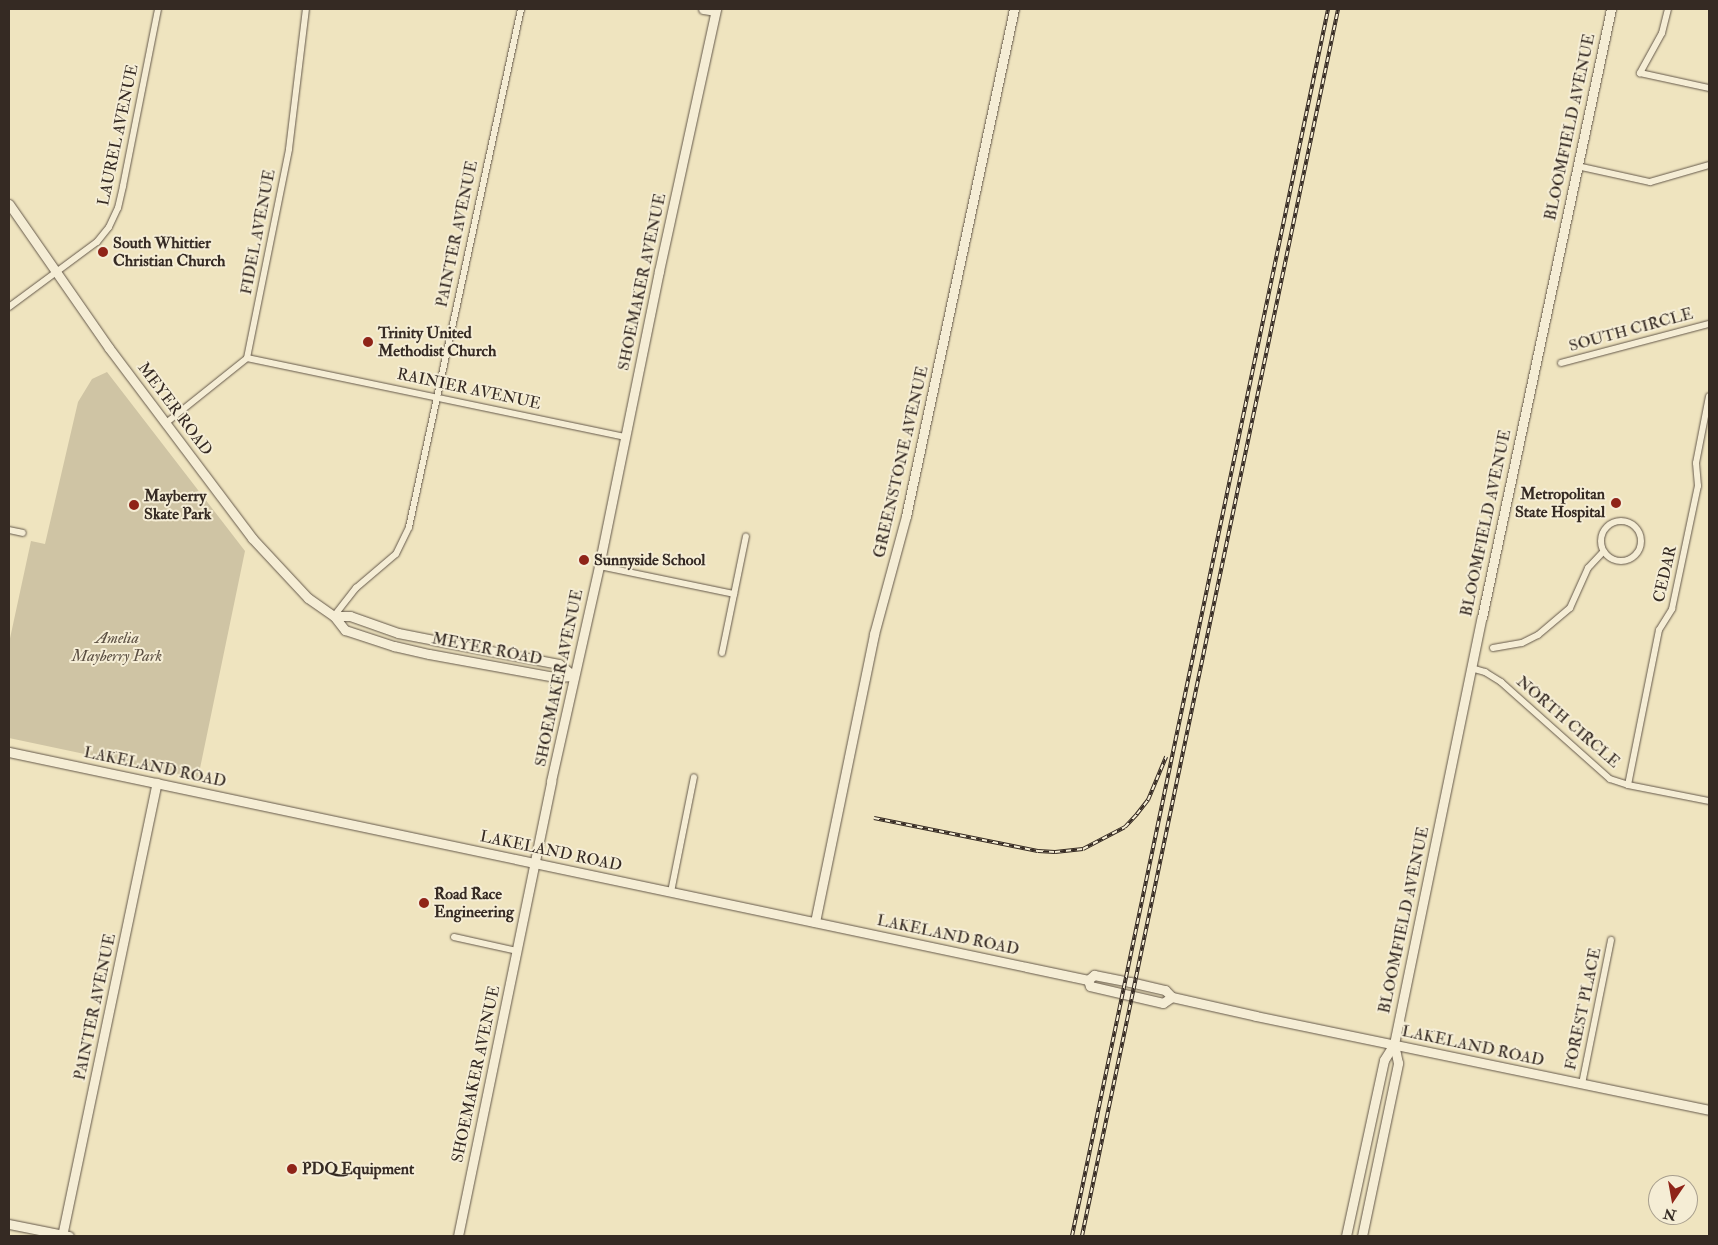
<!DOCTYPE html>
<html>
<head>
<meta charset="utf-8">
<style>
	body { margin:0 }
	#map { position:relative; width:1718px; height:1245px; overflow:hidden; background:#efe4bf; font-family:"IM FELL Double Pica",serif }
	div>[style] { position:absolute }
	.green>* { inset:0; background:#cfc4a4 }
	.roads { filter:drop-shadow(0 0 1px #64584a) drop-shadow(0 0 1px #64584a) }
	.street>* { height:6px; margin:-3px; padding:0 3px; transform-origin:3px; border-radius:3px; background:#f5edd5 }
	.street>.ring { margin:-3px; padding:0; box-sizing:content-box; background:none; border:6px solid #f5edd5; border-radius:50% }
	.secondary>* { height:9px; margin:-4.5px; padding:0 4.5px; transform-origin:4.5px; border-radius:4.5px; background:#f5edd5 }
	.rail>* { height:4px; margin-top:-2px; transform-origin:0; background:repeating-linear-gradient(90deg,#f5edd5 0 5.5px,#352a23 0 11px); box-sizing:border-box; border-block:1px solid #352a23 }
	.dots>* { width:14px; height:14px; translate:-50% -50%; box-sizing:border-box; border:2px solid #f5edd5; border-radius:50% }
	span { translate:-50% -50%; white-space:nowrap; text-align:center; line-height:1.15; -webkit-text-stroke:4px #f5edd5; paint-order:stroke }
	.street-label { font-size:16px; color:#352a23 }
	.poi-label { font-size:16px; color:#352a23; font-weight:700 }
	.left { translate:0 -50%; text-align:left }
	.right { translate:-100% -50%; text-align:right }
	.park-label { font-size:16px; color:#5c5043; font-style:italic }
	.frame { position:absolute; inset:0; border:10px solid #352a23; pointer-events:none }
	.north { position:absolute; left:1648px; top:1175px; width:50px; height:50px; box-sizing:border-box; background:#f5edd5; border:1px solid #a89f8e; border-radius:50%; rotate:192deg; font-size:14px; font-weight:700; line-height:20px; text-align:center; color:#352a23 }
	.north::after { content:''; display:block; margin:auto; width:18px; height:22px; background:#8f2418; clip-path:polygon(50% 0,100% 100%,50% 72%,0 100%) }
</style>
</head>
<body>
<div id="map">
	<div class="green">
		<i style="clip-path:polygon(107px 372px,245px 551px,198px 778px,9px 738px,9px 643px,31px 541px,45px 544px,78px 402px,92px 379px)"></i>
	</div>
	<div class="roads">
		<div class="street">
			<i style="left:1668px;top:9px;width:25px;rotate:104deg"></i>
			<i style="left:1662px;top:33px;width:46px;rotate:118.8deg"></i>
			<i style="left:1640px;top:73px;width:71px;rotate:12.3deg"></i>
			<i style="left:1577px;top:166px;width:75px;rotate:12.4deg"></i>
			<i style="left:1650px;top:182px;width:61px;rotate:-16.1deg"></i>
			<i style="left:9px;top:307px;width:109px;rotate:-36.5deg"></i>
			<i style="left:97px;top:242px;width:19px;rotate:-51deg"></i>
			<i style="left:109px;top:227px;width:21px;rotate:-65deg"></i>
			<i style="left:118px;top:208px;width:23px;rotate:-77deg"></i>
			<i style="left:123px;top:186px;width:180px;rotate:-78.8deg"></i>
			<i style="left:247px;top:358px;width:387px;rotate:11.8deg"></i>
			<i style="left:1561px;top:363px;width:153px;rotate:-14.8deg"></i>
			<i style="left:166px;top:423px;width:104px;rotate:-38.7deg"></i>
			<i style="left:247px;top:358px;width:213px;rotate:-78.6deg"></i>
			<i style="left:289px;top:149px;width:141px;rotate:-83.1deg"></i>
			<i class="ring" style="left:1601px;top:521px;width:34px;height:34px"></i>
			<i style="left:9px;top:530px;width:14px;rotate:12deg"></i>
			<i style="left:599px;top:566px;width:138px;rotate:11.7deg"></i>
			<i style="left:334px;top:616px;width:36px;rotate:-52deg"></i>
			<i style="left:356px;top:588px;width:52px;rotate:-40.4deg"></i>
			<i style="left:396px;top:554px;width:30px;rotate:-64deg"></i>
			<i style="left:409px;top:527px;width:530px;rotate:-77.8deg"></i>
			<i style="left:1493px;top:648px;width:29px;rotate:-10deg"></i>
			<i style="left:1522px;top:643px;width:18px;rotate:-27deg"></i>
			<i style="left:1538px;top:635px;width:42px;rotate:-40.2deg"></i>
			<i style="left:1570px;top:608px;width:44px;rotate:-65.8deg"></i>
			<i style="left:1588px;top:568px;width:23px;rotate:-47deg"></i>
			<i style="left:722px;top:653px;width:119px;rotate:-78.4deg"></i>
			<i style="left:1471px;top:668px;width:15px;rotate:16deg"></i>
			<i style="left:1485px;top:672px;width:19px;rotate:32deg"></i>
			<i style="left:1501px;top:682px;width:146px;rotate:41.7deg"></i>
			<i style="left:1610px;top:779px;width:19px;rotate:18deg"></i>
			<i style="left:1628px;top:785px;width:83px;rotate:11.2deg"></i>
			<i style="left:1628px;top:785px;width:158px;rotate:-78.7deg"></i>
			<i style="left:1659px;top:630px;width:25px;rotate:-58deg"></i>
			<i style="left:1672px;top:609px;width:126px;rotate:-78.1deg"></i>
			<i style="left:1698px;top:486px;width:23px;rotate:-95deg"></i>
			<i style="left:1696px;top:463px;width:68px;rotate:-79deg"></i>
			<i style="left:671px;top:892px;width:117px;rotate:-78.7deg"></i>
			<i style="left:454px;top:937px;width:65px;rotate:12.5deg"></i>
			<i style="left:1582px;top:1084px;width:147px;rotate:-78.6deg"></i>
		</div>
		<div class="secondary">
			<i style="left:703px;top:9px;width:12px;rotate:9deg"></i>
			<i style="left:9px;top:204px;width:175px;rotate:55.2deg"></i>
			<i style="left:109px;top:348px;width:238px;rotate:53deg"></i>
			<i style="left:252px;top:538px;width:82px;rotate:47deg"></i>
			<i style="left:308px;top:598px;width:32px;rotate:35deg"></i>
			<i style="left:334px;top:616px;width:18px;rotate:52deg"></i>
			<i style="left:345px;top:630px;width:52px;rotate:18.1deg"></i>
			<i style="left:394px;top:646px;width:36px;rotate:13deg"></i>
			<i style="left:429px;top:654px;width:127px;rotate:10.4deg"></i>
			<i style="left:554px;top:677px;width:20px;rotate:-3deg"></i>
			<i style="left:334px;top:616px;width:16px"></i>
			<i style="left:350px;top:616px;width:51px;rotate:19.5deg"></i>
			<i style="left:398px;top:633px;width:36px;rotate:11deg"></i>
			<i style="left:433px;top:640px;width:128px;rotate:10.8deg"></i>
			<i style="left:559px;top:664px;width:19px;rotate:39deg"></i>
			<i style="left:9px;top:752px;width:1103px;rotate:11.93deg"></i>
			<i style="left:1088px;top:980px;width:8px;rotate:-40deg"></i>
			<i style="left:1094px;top:975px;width:37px;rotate:11deg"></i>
			<i style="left:1130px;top:982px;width:36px;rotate:13deg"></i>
			<i style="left:1165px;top:990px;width:10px;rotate:45deg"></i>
			<i style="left:1172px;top:997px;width:86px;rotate:12.7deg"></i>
			<i style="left:1256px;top:1016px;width:463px;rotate:11.7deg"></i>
			<i style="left:815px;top:922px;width:294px;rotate:-78.4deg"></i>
			<i style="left:874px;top:634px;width:122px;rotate:-74.8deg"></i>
			<i style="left:906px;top:516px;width:518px;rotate:-77.97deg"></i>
			<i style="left:1088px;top:980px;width:6px;rotate:72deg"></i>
			<i style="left:1090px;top:986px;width:75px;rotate:13.1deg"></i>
			<i style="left:1163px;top:1003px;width:11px;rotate:-34deg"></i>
			<i style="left:9px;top:1224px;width:61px;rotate:11.3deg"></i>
			<i style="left:62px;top:1236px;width:463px;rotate:-78.2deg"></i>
			<i style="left:458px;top:1236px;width:464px;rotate:-78.4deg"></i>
			<i style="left:551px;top:781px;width:220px;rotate:-77.4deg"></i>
			<i style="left:599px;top:566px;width:301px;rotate:-78.5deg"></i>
			<i style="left:659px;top:271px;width:268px;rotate:-77.7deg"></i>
			<i style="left:1346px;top:1236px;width:180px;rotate:-77.8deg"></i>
			<i style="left:1384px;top:1060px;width:19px;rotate:-58deg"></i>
			<i style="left:1394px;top:1044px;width:436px;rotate:-78.4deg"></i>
			<i style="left:1482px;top:617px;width:622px;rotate:-78.02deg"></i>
			<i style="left:1362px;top:1236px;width:177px;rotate:-78.2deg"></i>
			<i style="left:1398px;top:1063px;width:19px;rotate:-102deg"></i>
		</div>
	</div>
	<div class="rail">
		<i style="left:874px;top:818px;width:167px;rotate:11.4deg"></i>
		<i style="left:1038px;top:851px;width:17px;rotate:3deg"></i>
		<i style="left:1055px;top:852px;width:28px;rotate:-6deg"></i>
		<i style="left:1083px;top:849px;width:47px;rotate:-27.6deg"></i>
		<i style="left:1125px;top:827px;width:18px;rotate:-47deg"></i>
		<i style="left:1137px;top:814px;width:18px;rotate:-52deg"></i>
		<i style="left:1148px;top:800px;width:47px;rotate:-67.3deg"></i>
		<i style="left:1072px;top:1236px;width:1253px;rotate:-78.21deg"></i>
		<i style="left:1082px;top:1236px;width:1253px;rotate:-78.21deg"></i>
	</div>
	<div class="dots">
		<i style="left:103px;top:252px;background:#8f2418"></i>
		<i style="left:368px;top:342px;background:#8f2418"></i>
		<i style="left:1616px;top:503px;background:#8f2418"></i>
		<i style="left:134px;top:505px;background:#8f2418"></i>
		<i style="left:584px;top:560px;background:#8f2418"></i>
		<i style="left:424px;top:903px;background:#8f2418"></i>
		<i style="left:292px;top:1169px;background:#8f2418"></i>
	</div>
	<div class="street-label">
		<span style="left:1570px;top:127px;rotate:-78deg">BLOOMFIELD AVENUE</span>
		<span style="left:118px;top:135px;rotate:-78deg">LAUREL AVENUE</span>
		<span style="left:258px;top:232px;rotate:-79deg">FIDEL AVENUE</span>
		<span style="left:457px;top:234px;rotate:-78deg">PAINTER AVENUE</span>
		<span style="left:642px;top:282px;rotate:-78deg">SHOEMAKER AVENUE</span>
		<span style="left:1631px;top:330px;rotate:-15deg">SOUTH CIRCLE</span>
		<span style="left:469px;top:389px;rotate:12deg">RAINIER AVENUE</span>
		<span style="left:175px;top:409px;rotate:53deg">MEYER ROAD</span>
		<span style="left:901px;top:462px;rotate:-77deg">GREENSTONE AVENUE</span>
		<span style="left:1486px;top:523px;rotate:-78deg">BLOOMFIELD AVENUE</span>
		<span style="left:1665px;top:574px;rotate:-77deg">CEDAR</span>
		<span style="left:487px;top:649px;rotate:11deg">MEYER ROAD</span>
		<span style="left:559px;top:678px;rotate:-78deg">SHOEMAKER AVENUE</span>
		<span style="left:1568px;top:722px;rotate:41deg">NORTH CIRCLE</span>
		<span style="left:155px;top:767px;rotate:12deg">LAKELAND ROAD</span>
		<span style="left:551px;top:851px;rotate:12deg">LAKELAND ROAD</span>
		<span style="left:1404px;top:920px;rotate:-78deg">BLOOMFIELD AVENUE</span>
		<span style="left:948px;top:935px;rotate:12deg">LAKELAND ROAD</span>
		<span style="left:95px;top:1007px;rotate:-78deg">PAINTER AVENUE</span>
		<span style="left:1583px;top:1009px;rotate:-78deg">FOREST PLACE</span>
		<span style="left:1473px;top:1046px;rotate:12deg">LAKELAND ROAD</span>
		<span style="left:476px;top:1074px;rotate:-78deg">SHOEMAKER AVENUE</span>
	</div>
	<div class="poi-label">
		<span class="left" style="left:113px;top:252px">South Whittier<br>Christian Church</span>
		<span class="left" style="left:378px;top:342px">Trinity United<br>Methodist Church</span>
		<span class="right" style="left:1605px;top:503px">Metropolitan<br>State Hospital</span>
		<span class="left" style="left:144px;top:505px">Mayberry<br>Skate Park</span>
		<span class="left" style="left:594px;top:560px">Sunnyside School</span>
		<span class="left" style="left:434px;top:903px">Road Race<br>Engineering</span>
		<span class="left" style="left:302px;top:1169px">PDQ Equipment</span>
	</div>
	<div class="park-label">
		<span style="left:117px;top:647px">Amelia<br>Mayberry Park</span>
	</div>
	<div class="frame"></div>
	<div class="north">N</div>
</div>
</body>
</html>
